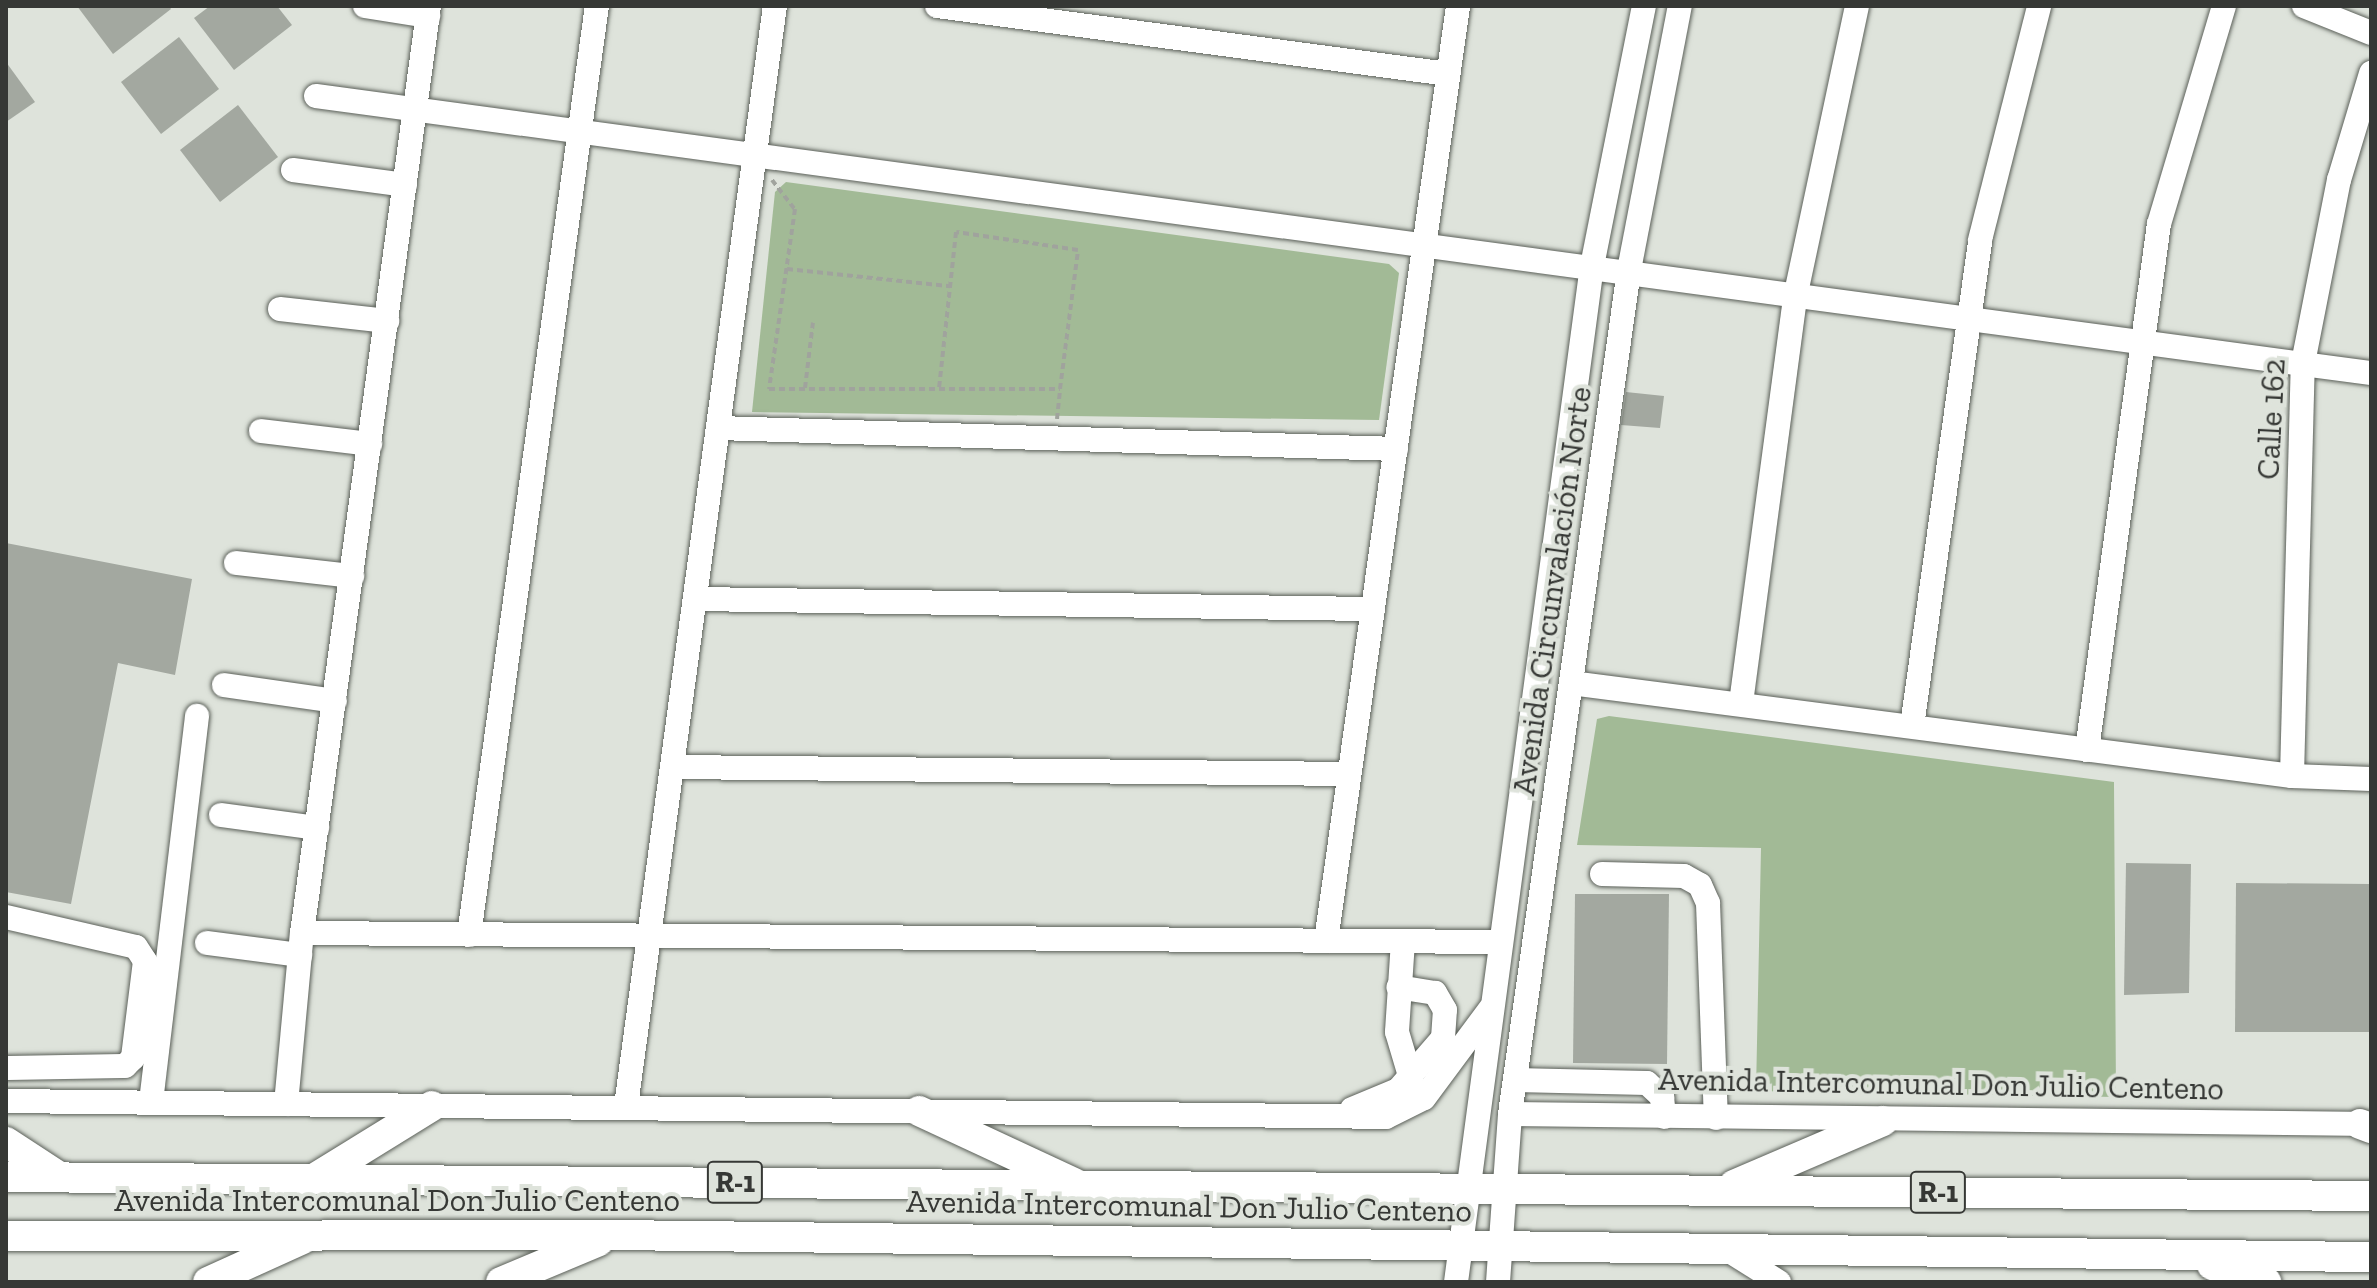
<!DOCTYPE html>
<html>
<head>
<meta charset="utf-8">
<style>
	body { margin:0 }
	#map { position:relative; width:2377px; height:1288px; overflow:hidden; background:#dee3db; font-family:"Zilla Slab",serif }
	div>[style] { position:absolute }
	.green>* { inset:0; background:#a2ba96 }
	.building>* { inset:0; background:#a3a8a0 }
	.path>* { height:4px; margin-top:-2px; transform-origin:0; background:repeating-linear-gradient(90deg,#a0a39d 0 6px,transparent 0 10px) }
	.roads { filter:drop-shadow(0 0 2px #5b6059) drop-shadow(0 0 2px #5b6059) }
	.minor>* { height:24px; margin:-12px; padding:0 12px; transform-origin:12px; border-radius:12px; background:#fff }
	.major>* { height:30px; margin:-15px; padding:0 15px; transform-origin:15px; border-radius:15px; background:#fff }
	span { translate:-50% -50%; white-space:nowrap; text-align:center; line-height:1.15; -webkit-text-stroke:8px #dee3db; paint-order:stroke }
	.shield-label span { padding:2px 6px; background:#dee3db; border:2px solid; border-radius:6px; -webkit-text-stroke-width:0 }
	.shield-label { font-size:30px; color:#363835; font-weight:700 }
	.street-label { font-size:32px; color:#363835 }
	.frame { position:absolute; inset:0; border:8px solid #363835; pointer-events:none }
</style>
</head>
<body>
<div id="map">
	<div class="green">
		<i style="clip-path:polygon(786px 182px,1389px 264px,1399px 273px,1379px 420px,752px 412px,775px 192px)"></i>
		<i style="clip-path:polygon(1609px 716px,2114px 782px,2116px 1097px,1756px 1091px,1761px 848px,1577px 845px,1597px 719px)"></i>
	</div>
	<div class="building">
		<i style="clip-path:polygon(77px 6px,169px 6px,171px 9px,113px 54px)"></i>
		<i style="clip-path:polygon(210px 6px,277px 6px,292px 25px,234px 70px,194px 18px)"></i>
		<i style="clip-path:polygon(179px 37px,219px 89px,161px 134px,121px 82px)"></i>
		<i style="clip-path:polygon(6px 62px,35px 102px,6px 122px)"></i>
		<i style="clip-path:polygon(238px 105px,278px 157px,220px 202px,180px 150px)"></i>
		<i style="clip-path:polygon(1626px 392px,1664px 396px,1660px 428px,1621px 425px)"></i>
		<i style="clip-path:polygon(6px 543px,192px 579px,175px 675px,118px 663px,71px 904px,6px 892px)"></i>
		<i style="clip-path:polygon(2126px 863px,2191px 864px,2189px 993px,2124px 995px)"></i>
		<i style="clip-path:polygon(2236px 883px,2371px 884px,2371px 1032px,2235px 1032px)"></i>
		<i style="clip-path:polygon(1575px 894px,1669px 894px,1667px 1064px,1573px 1063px)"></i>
	</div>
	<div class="path">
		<i style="left:772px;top:180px;width:37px;rotate:52deg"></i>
		<i style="left:795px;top:209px;width:182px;rotate:98.2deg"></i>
		<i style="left:769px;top:389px;width:291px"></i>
		<i style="left:1060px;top:389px;width:140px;rotate:-82.6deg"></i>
		<i style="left:1078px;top:250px;width:123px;rotate:-171.6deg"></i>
		<i style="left:956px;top:232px;width:157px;rotate:96.2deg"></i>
		<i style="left:787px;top:269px;width:164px;rotate:6deg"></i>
		<i style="left:805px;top:388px;width:66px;rotate:-83.1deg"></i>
		<i style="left:1057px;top:419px;width:30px;rotate:-84deg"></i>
	</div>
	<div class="roads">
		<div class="minor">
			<i style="left:365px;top:6px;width:64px;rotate:9deg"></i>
			<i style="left:937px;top:6px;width:516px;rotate:7.58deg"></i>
			<i style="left:2304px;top:6px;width:72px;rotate:21.9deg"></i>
			<i style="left:316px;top:96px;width:2074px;rotate:7.68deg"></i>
			<i style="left:293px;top:170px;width:113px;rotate:7.6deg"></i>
			<i style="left:280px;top:309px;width:108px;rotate:6.4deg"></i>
			<i style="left:718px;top:428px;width:678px;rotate:1.77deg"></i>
			<i style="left:261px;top:431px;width:110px;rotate:6.8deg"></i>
			<i style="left:236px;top:563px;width:117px;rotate:6.4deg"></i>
			<i style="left:695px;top:599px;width:678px;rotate:0.85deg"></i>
			<i style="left:1571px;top:683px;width:727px;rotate:7.35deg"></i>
			<i style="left:2292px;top:776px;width:79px;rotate:2.2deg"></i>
			<i style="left:224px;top:685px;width:112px;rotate:8.2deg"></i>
			<i style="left:1741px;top:703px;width:414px;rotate:-82.4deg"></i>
			<i style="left:1796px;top:293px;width:293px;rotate:-78deg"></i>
			<i style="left:1912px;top:726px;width:491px;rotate:-82deg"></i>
			<i style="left:1980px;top:240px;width:241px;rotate:-75.8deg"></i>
			<i style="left:2087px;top:750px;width:531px;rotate:-82.21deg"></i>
			<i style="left:2159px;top:224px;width:227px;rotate:-73.4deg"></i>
			<i style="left:672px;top:767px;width:677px;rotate:0.59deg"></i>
			<i style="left:2292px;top:776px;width:413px;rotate:-88.5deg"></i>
			<i style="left:2303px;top:363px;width:187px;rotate:-78.9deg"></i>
			<i style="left:2339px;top:180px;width:112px;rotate:-73.3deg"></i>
			<i style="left:221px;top:815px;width:97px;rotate:7.7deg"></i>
			<i style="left:1602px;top:874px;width:82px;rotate:1.4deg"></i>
			<i style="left:1684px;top:876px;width:18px;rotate:29deg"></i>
			<i style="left:1700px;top:885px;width:20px;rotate:66deg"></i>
			<i style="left:1708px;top:903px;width:215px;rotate:87.9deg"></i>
			<i style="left:6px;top:917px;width:133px;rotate:13deg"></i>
			<i style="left:136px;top:947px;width:17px;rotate:57deg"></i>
			<i style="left:145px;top:961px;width:98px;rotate:97.1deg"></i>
			<i style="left:133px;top:1058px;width:11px;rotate:135deg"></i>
			<i style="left:125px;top:1066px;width:119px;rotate:179deg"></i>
			<i style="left:302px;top:933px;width:1196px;rotate:0.43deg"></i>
			<i style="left:469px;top:935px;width:938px;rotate:-82.16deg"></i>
			<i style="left:1326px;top:941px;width:944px;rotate:-81.96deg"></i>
			<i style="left:1403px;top:941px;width:91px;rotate:93.8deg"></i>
			<i style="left:1397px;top:1032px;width:49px;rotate:73.4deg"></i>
			<i style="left:207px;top:943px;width:94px;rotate:7.4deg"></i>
			<i style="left:1515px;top:1080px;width:132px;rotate:1.3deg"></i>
			<i style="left:1647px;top:1083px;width:21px;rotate:43deg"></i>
			<i style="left:1662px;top:1097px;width:20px;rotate:84deg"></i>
			<i style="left:6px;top:1101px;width:1380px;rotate:0.66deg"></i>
			<i style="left:1386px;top:1117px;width:42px;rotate:-26.6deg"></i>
			<i style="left:1424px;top:1098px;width:111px;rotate:-53.4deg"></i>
			<i style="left:151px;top:1102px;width:389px;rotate:-83.2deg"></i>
			<i style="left:286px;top:1104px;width:172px;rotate:-84.7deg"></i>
			<i style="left:302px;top:933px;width:936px;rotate:-82.2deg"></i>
			<i style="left:626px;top:1106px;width:1110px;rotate:-82.29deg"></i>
			<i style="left:1352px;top:1109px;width:50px;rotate:-22.4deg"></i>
			<i style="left:1398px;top:1090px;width:69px;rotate:-49.1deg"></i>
			<i style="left:1443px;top:1038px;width:28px;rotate:-86deg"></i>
			<i style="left:1445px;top:1010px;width:20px;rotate:-120deg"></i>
			<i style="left:1435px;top:993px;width:37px;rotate:-171deg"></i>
			<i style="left:1510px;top:1114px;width:861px;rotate:0.67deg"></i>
			<i style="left:1723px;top:1247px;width:66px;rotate:32deg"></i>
			<i style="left:1456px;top:1282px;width:1025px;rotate:-82.38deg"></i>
			<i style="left:1592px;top:266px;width:265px;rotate:-78.7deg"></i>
			<i style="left:1498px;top:1282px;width:168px;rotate:-85.9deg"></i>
			<i style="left:1510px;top:1114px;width:852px;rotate:-81.97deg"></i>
			<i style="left:1629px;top:270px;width:269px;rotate:-79.1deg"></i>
		</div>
		<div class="major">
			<i style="left:919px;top:1111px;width:171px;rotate:24.9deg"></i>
			<i style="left:2360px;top:1124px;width:12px;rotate:20deg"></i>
			<i style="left:6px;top:1142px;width:62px;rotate:33.2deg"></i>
			<i style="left:6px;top:1177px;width:2365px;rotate:0.46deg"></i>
			<i style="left:317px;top:1177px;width:135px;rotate:-31.7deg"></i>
			<i style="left:1734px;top:1185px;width:162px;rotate:-23.2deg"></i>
			<i style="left:6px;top:1236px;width:608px;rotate:-0.09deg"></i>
			<i style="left:614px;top:1235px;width:1757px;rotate:0.72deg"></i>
			<i style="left:2212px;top:1265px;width:57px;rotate:17.5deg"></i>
			<i style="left:208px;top:1282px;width:104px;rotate:-24.4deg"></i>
			<i style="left:501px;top:1282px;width:106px;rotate:-22.7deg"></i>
		</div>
	</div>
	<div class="shield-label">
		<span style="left:735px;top:1182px">R-1</span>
		<span style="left:1938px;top:1192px">R-1</span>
	</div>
	<div class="street-label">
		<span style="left:2271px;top:419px;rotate:-87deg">Calle 162</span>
		<span style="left:1552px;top:591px;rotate:-82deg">Avenida Circunvalación Norte</span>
		<span style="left:1941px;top:1084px;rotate:1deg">Avenida Intercomunal Don Julio Centeno</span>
		<span style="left:397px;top:1200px">Avenida Intercomunal Don Julio Centeno</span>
		<span style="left:1189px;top:1206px;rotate:1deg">Avenida Intercomunal Don Julio Centeno</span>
	</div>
	<div class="frame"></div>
</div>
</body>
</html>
